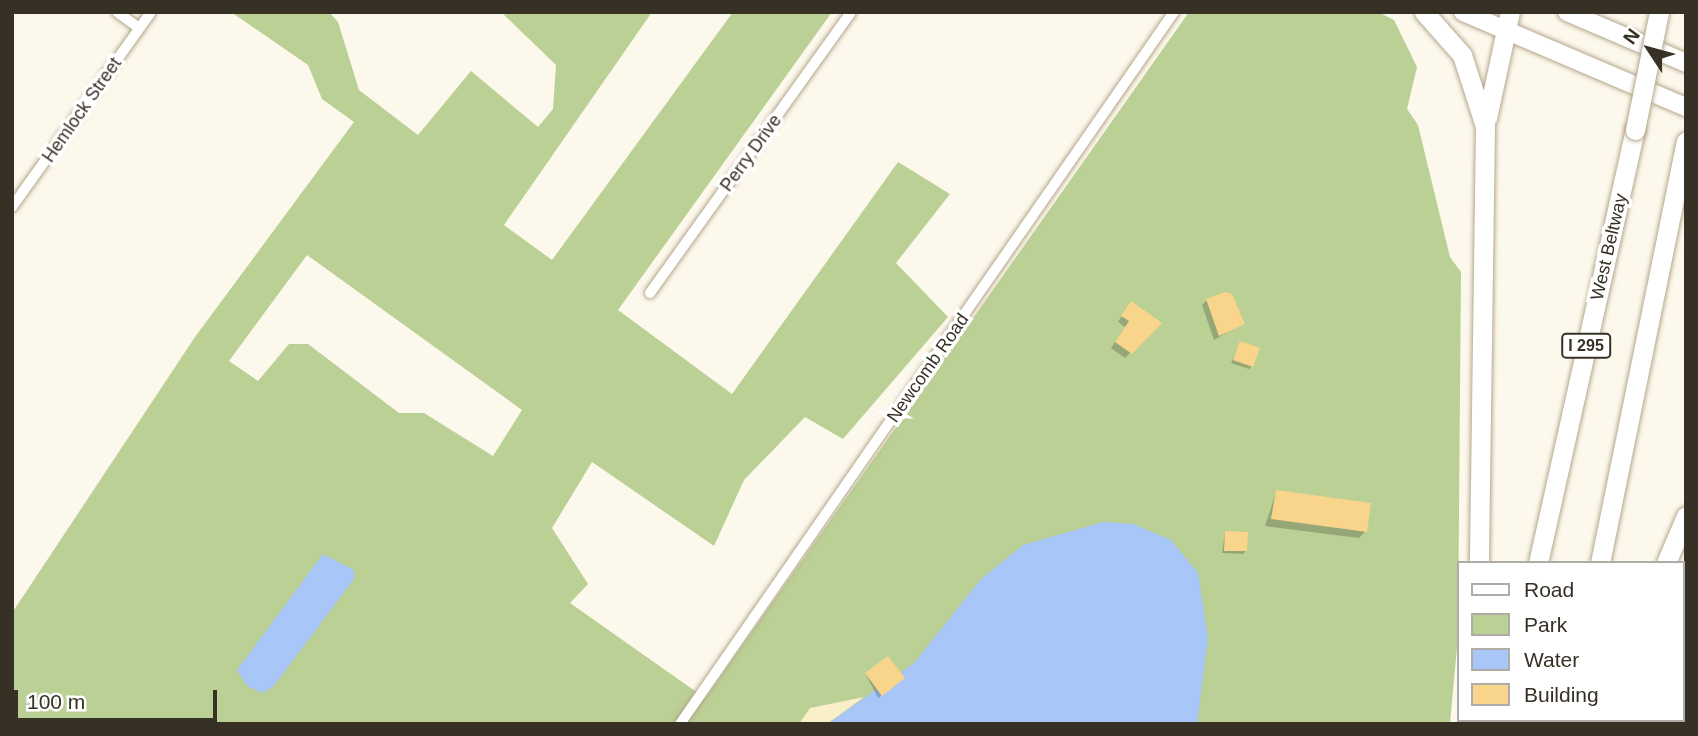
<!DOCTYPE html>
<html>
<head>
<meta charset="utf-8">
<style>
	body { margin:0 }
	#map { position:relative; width:1698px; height:736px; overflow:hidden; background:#fdf8ec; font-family:Helvetica,sans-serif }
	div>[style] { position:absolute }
	.green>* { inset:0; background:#bbd095 }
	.sand>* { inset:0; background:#f9efc9 }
	.water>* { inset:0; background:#a8c6f7 }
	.shadow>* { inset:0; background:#0003 }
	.building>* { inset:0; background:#f8d58a }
	.roads { filter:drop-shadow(0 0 2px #b4a78c) drop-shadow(0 0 2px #b4a78c) }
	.minor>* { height:10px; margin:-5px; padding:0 5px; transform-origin:5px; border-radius:5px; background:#fff }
	.primary>* { height:18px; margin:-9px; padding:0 9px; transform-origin:9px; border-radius:9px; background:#fff }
	.motorway>* { height:19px; margin:-9.5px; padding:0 9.5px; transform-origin:9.5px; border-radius:9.5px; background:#fff }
	.bridges { filter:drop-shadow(0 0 2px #b4a78c) drop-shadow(0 0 2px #b4a78c) }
	.motorway-bridge>* { height:19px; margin:-9.5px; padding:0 9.5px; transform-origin:9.5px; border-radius:9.5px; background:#fff }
	span { translate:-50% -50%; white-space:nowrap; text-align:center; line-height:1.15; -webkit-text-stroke:7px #fff; paint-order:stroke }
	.shield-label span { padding:2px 5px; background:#fff; border:2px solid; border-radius:5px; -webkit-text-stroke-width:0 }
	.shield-label { font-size:16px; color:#363025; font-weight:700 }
	.street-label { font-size:18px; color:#363025 }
	.frame { position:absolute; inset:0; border:14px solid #363025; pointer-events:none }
	.legend { position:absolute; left:1457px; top:561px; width:228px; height:161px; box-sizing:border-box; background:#fff; border:2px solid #afaca8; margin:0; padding:9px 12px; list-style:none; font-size:21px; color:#363025 }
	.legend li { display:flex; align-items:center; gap:14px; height:35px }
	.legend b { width:35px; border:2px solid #afaca8 }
	.north { position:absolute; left:1614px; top:14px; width:70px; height:70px; -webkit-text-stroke:5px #fff; paint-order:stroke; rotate:306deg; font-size:19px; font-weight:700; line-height:28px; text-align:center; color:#363025 }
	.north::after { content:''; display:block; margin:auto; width:24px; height:32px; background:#363025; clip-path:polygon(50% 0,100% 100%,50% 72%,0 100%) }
	.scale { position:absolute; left:14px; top:690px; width:203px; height:32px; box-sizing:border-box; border:4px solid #363025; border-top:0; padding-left:9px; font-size:21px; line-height:24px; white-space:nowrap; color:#363025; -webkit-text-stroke:5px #fff; paint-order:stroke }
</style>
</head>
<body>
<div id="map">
	<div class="green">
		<i style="clip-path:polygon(evenodd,231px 12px,329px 12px,338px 22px,359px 90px,418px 135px,471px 71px,538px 127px,553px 109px,556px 65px,501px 12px,652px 12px,504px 225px,552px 260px,733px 12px,832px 12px,618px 310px,732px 394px,898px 162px,950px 194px,896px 263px,948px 317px,843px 439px,805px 417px,744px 480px,714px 546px,592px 462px,552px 528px,588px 584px,570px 603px,705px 698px,1189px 12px,1378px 12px,1394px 20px,1417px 67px,1407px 109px,1418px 125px,1450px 257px,1461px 272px,1458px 637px,1450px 724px,12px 724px,12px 613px,195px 337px,354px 122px,322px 99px,308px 65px,231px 12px,307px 255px,522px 410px,493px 456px,424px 413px,399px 413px,308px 344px,289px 344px,258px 381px,229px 361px,307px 255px)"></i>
	</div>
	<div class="sand">
		<i style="clip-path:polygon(864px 697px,827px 724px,799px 724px,810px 708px)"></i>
	</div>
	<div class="water">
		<i style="clip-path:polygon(1103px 522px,1133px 524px,1171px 540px,1198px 573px,1208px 638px,1197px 724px,827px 724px,914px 663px,981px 579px,1023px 545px)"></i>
		<i style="clip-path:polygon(323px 554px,354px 570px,354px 579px,273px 687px,262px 693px,247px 686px,237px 670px)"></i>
	</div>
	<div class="shadow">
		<i style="clip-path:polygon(1207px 300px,1243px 323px,1214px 340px,1202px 305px)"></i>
		<i style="clip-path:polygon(1126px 309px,1160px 323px,1125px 358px,1111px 348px,1125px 327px,1118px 322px)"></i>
		<i style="clip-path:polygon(1240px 343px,1252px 366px,1249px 369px,1231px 363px)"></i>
		<i style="clip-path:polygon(1276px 492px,1366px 531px,1359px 538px,1265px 526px)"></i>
		<i style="clip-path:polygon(1225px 533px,1246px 551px,1243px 554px,1222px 553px)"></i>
		<i style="clip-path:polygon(866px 675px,900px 681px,878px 698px)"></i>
	</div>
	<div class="building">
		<i style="clip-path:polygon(1225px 292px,1232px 294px,1245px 324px,1219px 336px,1206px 299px)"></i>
		<i style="clip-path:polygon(1131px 301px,1162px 323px,1132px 354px,1115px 342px,1129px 321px,1121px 316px)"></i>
		<i style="clip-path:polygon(1240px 341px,1260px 348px,1253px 367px,1233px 360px)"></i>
		<i style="clip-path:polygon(1276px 490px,1371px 503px,1367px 532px,1271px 519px)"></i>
		<i style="clip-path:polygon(1225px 531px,1248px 532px,1247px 551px,1224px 551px)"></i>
		<i style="clip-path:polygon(888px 656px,905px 678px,882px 696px,865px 673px)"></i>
	</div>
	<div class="roads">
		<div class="minor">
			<i style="left:117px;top:12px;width:27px;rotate:36deg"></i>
			<i style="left:12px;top:207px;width:239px;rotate:-54.5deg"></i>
			<i style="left:650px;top:293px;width:345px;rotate:-54.4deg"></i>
			<i style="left:680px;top:724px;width:867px;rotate:-55.25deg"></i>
		</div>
		<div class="primary">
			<i style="left:1463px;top:12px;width:242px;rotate:23.1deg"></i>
			<i style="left:1567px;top:12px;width:129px;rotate:23.2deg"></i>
		</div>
		<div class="motorway">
			<i style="left:1424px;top:12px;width:57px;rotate:48.5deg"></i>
			<i style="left:1462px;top:55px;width:75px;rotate:72.1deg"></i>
			<i style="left:1485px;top:126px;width:437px;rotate:90.8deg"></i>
			<i style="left:1487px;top:118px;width:108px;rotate:-77.8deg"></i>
			<i style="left:1538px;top:563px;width:444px;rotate:-77.4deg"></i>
			<i style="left:1600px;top:563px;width:430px;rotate:-78.5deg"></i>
			<i style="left:1666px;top:563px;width:51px;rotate:-66.9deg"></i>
			<i style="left:1475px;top:724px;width:4px;rotate:-90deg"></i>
			<i style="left:1501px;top:724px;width:4px;rotate:-76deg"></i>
			<i style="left:1567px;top:724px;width:4px;rotate:-76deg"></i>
			<i style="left:1602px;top:724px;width:4px;rotate:-76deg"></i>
		</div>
	</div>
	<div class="bridges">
		<div class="motorway-bridge">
			<i style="left:1635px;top:130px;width:120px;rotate:-78.5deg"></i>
		</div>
	</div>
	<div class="shield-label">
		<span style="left:1586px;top:346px">I 295</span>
	</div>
	<div class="street-label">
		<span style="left:82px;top:110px;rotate:-55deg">Hemlock Street</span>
		<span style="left:751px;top:153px;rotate:-54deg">Perry Drive</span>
		<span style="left:1609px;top:247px;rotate:-77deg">West Beltway</span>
		<span style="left:928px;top:368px;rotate:-55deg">Newcomb Road</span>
	</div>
	<div class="frame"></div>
	<ul class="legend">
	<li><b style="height:9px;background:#fff"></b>Road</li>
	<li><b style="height:19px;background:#bbd095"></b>Park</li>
	<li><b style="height:19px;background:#a8c6f7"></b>Water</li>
	<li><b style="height:19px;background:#f8d58a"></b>Building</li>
	</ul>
	<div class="north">N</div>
	<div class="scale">100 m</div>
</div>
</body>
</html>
